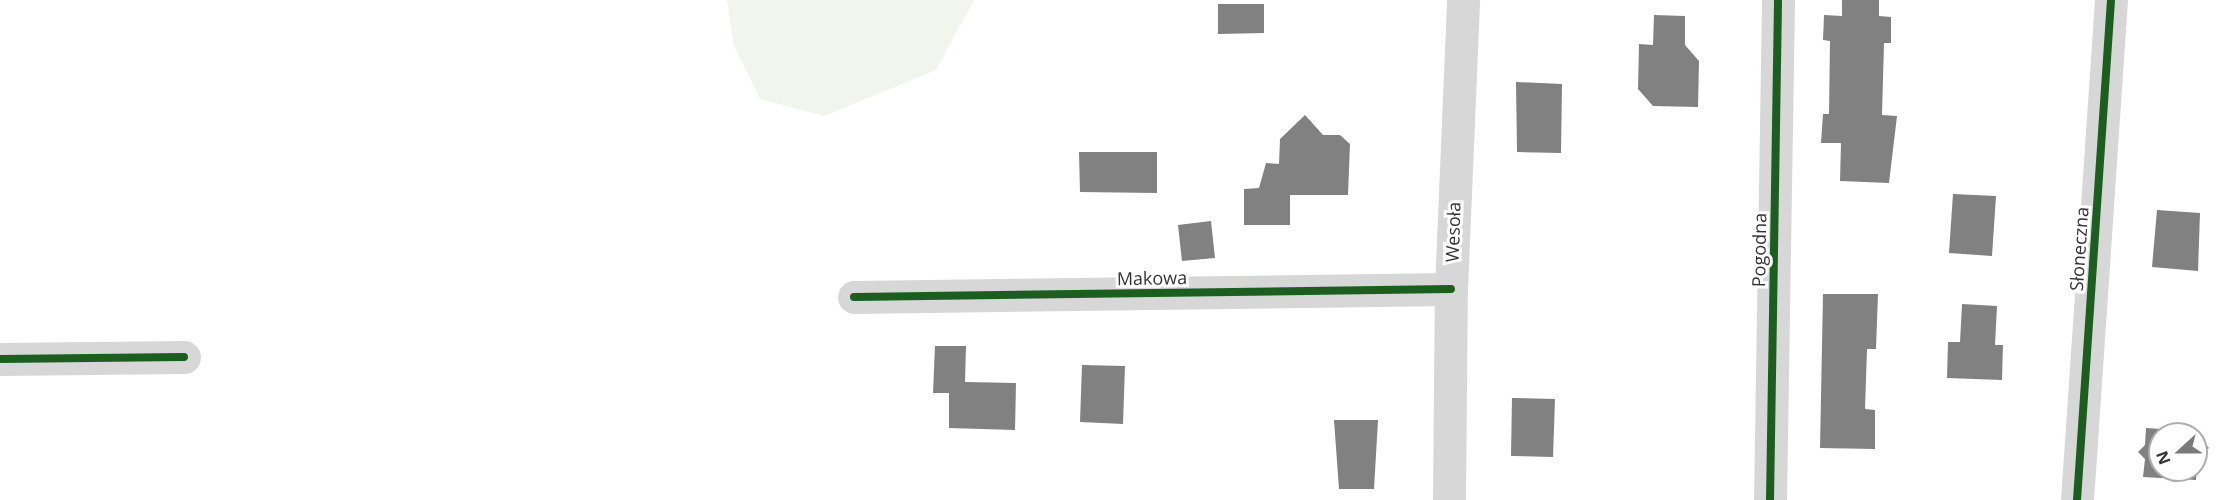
<!DOCTYPE html>
<html>
<head>
<meta charset="utf-8">
<style>
	body { margin:0 }
	#map { position:relative; width:2226px; height:500px; overflow:hidden; background:#fff; font-family:"Open Sans",sans-serif }
	div>[style] { position:absolute }
	.green>* { inset:0; background:#f1f5ed }
	.building>* { inset:0; background:#818181 }
	.minor>* { height:33px; margin:-16.5px; padding:0 16.5px; transform-origin:16.5px; border-radius:16.5px; background:#d7d7d7 }
	.cycleway>* { height:8px; margin:-4px; padding:0 4px; transform-origin:4px; border-radius:4px; background:#1b5e20 }
	span { translate:-50% -50%; white-space:nowrap; text-align:center; line-height:1.15; -webkit-text-stroke:6px #fff; paint-order:stroke }
	.street-label { font-size:18px; color:#333 }
	.north { position:absolute; left:2148px; top:422px; width:60px; height:60px; box-sizing:border-box; background:#fff; border:2px solid #adadad; border-radius:50%; rotate:249deg; font-size:16px; font-weight:700; line-height:24px; text-align:center; color:#333 }
	.north::after { content:''; display:block; margin:auto; width:21px; height:27px; background:#7a7a7a; clip-path:polygon(50% 0,100% 100%,50% 72%,0 100%) }
</style>
</head>
<body>
<div id="map">
	<div class="green">
		<i style="clip-path:polygon(727px 0,974px 0,936px 70px,824px 116px,760px 99px,734px 46px)"></i>
	</div>
	<div class="building">
		<i style="clip-path:polygon(1842px 0,1879px 0,1879px 16px,1891px 17px,1891px 43px,1884px 43px,1882px 115px,1897px 116px,1889px 183px,1840px 181px,1841px 143px,1821px 143px,1823px 114px,1829px 114px,1830px 41px,1823px 40px,1824px 15px,1842px 16px)"></i>
		<i style="clip-path:polygon(1218px 4px,1264px 4px,1264px 33px,1218px 34px)"></i>
		<i style="clip-path:polygon(1654px 15px,1685px 16px,1685px 45px,1699px 61px,1698px 107px,1653px 106px,1638px 89px,1639px 44px,1653px 45px)"></i>
		<i style="clip-path:polygon(1516px 82px,1562px 84px,1561px 153px,1517px 152px)"></i>
		<i style="clip-path:polygon(1305px 115px,1323px 135px,1340px 135px,1350px 144px,1348px 195px,1290px 195px,1290px 225px,1244px 225px,1244px 189px,1259px 188px,1266px 163px,1279px 164px,1280px 139px)"></i>
		<i style="clip-path:polygon(1079px 152px,1157px 152px,1157px 193px,1080px 192px)"></i>
		<i style="clip-path:polygon(1953px 194px,1996px 196px,1992px 256px,1949px 253px)"></i>
		<i style="clip-path:polygon(2157px 210px,2200px 213px,2198px 271px,2152px 267px)"></i>
		<i style="clip-path:polygon(1211px 221px,1215px 258px,1182px 261px,1178px 225px)"></i>
		<i style="clip-path:polygon(1823px 294px,1878px 294px,1876px 349px,1867px 349px,1865px 409px,1875px 410px,1875px 449px,1820px 448px)"></i>
		<i style="clip-path:polygon(1962px 304px,1997px 306px,1995px 345px,2003px 345px,2002px 380px,1947px 378px,1948px 342px,1960px 342px)"></i>
		<i style="clip-path:polygon(935px 346px,966px 346px,965px 382px,1016px 383px,1015px 430px,949px 428px,949px 393px,933px 393px)"></i>
		<i style="clip-path:polygon(1082px 365px,1125px 366px,1123px 424px,1080px 422px)"></i>
		<i style="clip-path:polygon(1512px 398px,1555px 399px,1553px 457px,1511px 456px)"></i>
		<i style="clip-path:polygon(1334px 420px,1378px 420px,1374px 489px,1339px 489px)"></i>
		<i style="clip-path:polygon(evenodd,2146px 428px,2194px 431px,2209px 448px,2198px 457px,2196px 480px,2143px 477px,2145px 459px,2138px 452px,2145px 445px,2146px 428px,2160px 434px,2196px 434px,2196px 470px,2160px 470px,2160px 434px)"></i>
	</div>
	<div class="minor">
		<i style="left:854px;top:297px;width:597px;rotate:-0.77deg"></i>
		<i style="left:0;top:359px;width:184px;rotate:-0.6deg"></i>
		<i style="left:1449px;top:500px;width:211px;rotate:-89.5deg"></i>
		<i style="left:1451px;top:289px;width:289px;rotate:-87.6deg"></i>
		<i style="left:1770px;top:500px;width:500px;rotate:-89.08deg"></i>
		<i style="left:2077px;top:500px;width:501px;rotate:-86.11deg"></i>
	</div>
	<div class="cycleway">
		<i style="left:854px;top:297px;width:597px;rotate:-0.77deg"></i>
		<i style="left:0;top:359px;width:184px;rotate:-0.6deg"></i>
		<i style="left:1770px;top:500px;width:500px;rotate:-89.08deg"></i>
		<i style="left:2077px;top:500px;width:501px;rotate:-86.11deg"></i>
	</div>
	<div class="street-label">
		<span style="left:1453px;top:232px;rotate:-88deg">Wesoła</span>
		<span style="left:2079px;top:249px;rotate:-86deg">Słoneczna</span>
		<span style="left:1759px;top:250px;rotate:-89deg">Pogodna</span>
		<span style="left:1152px;top:278px;rotate:-1deg">Makowa</span>
	</div>
	<div class="north">N</div>
</div>
</body>
</html>
